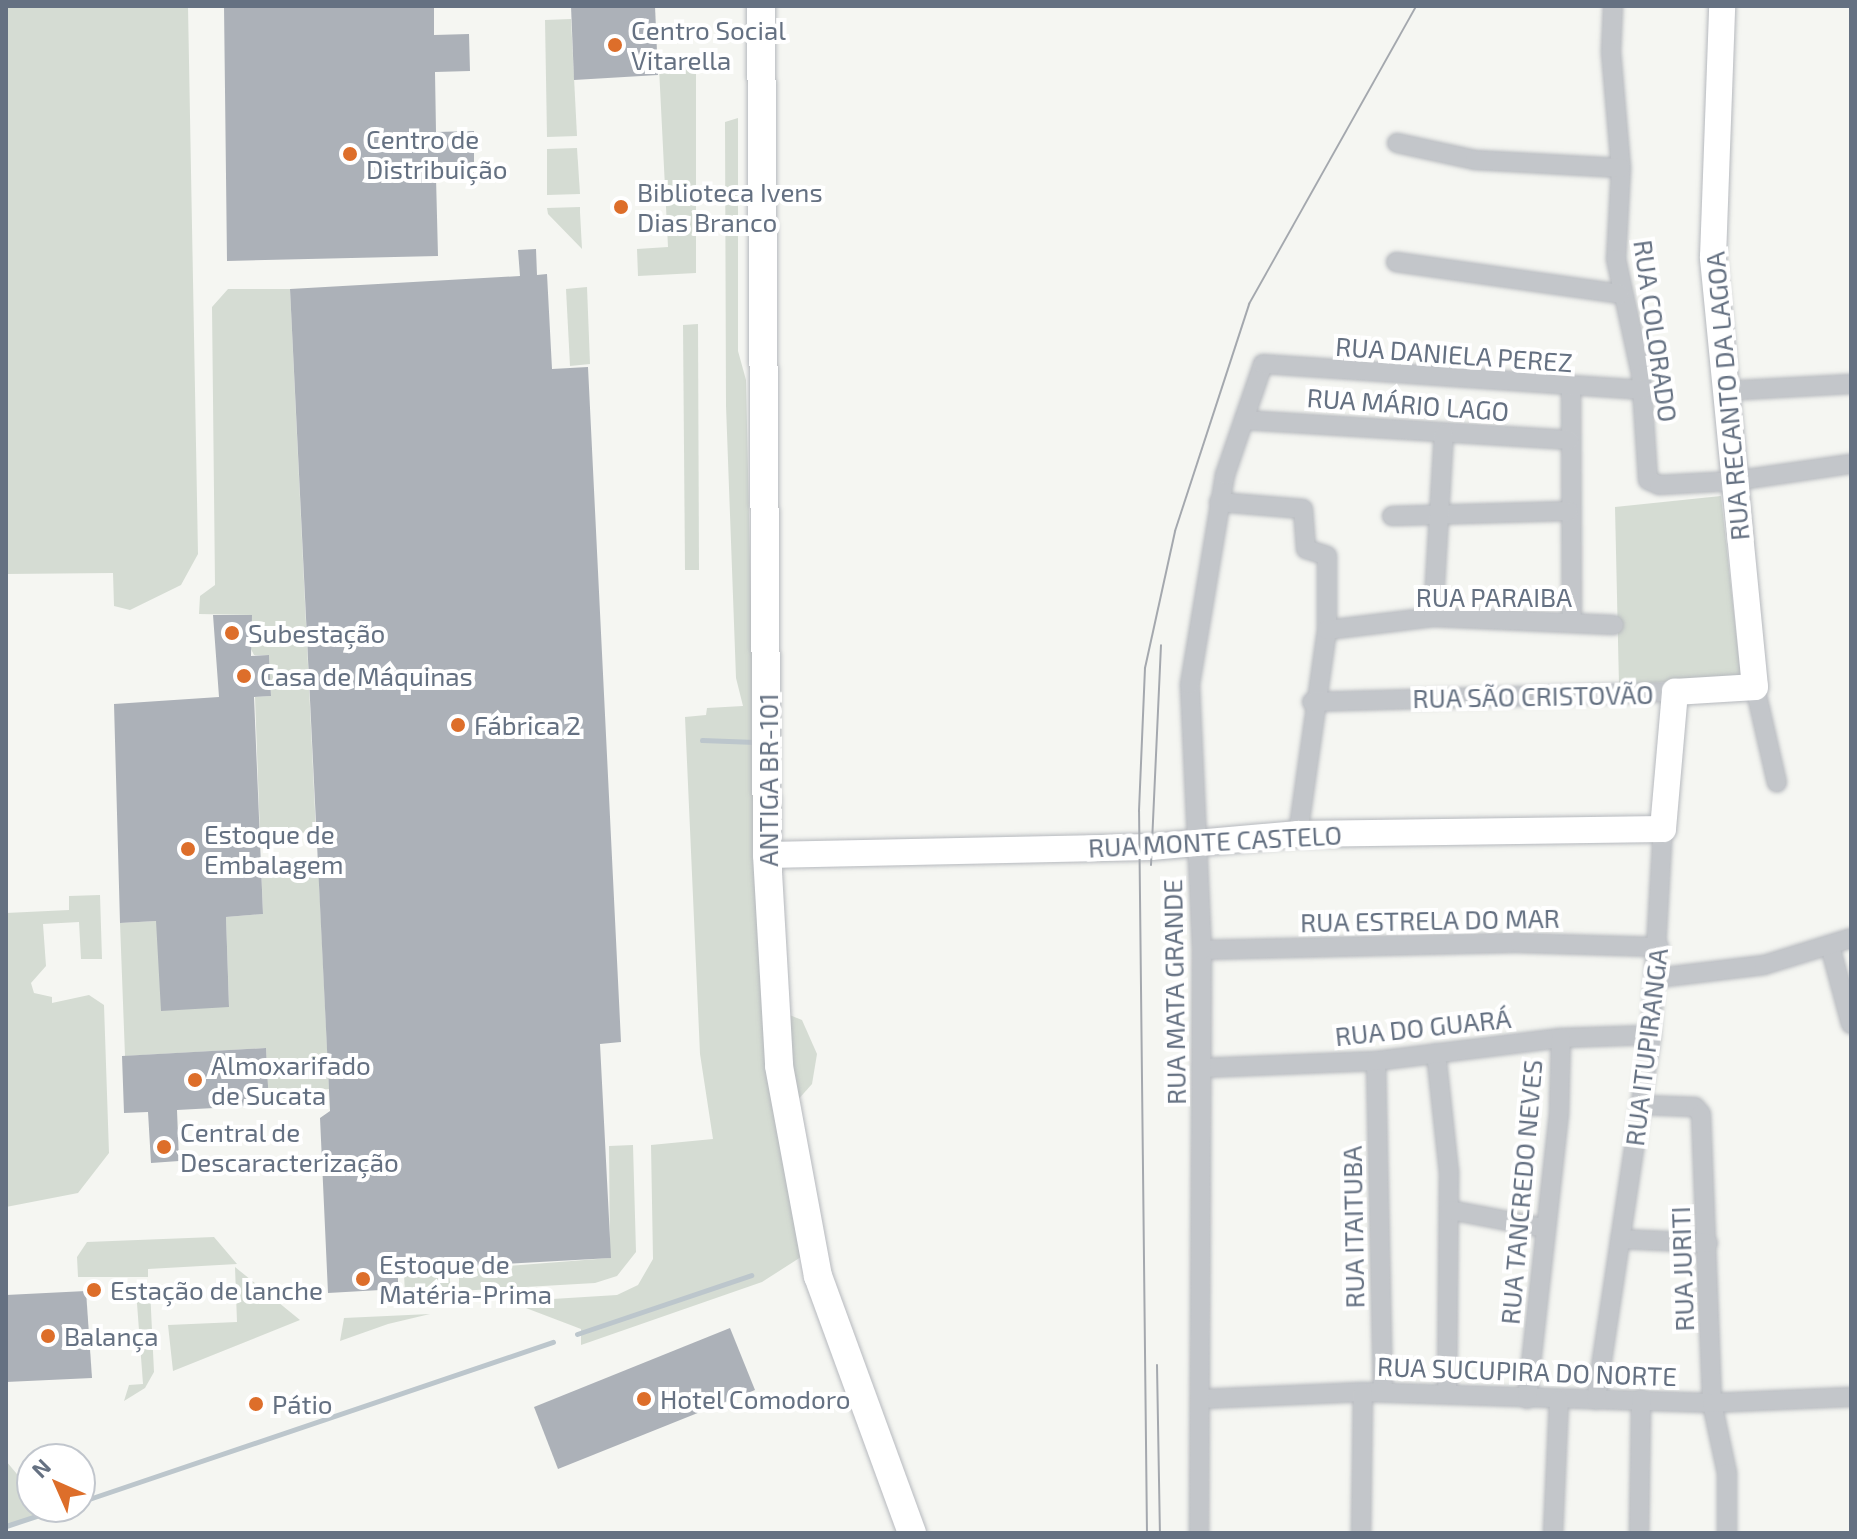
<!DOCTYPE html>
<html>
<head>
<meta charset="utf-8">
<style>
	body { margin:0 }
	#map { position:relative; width:1857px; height:1539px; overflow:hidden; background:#f5f6f2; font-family:"Exo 2",sans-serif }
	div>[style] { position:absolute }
	.green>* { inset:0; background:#d5dcd3 }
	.stream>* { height:5px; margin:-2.5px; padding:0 2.5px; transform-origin:2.5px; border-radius:2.5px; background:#bcc6cc }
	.building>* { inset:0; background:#acb1b8 }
	.roads { filter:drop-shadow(0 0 2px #b6b9be) drop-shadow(0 0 2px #b6b9be) }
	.street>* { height:18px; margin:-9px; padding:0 9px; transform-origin:9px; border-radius:9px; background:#c3c6ca }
	.secondary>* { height:26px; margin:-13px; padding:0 13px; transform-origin:13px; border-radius:13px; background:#fff }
	.primary>* { height:28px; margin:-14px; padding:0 14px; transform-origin:14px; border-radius:14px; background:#fff }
	.tram>* { height:2px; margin:-1px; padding:0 1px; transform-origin:1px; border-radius:1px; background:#a4a8ae }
	.dots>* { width:22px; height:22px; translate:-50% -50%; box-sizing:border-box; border:4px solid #fff; border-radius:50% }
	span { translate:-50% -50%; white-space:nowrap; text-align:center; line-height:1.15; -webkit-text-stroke:8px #fff; paint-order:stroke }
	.poi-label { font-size:26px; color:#657182 }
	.left { translate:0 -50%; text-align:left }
	.street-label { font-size:26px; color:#657182 }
	.frame { position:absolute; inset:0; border:8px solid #657182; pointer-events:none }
	.north { position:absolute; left:16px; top:1443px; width:80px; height:80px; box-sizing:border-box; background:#fff; border:2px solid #c1c6cd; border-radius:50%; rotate:315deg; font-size:22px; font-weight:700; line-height:32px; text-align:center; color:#657182 }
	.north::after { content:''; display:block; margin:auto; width:28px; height:36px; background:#dd6e2a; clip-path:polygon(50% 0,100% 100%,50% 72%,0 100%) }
</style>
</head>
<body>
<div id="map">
	<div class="green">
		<i style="clip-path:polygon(6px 6px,188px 6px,198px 554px,181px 585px,130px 610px,114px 606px,113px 573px,6px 574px)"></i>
		<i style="clip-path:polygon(571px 19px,577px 136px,547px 137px,545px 20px)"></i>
		<i style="clip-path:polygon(696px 66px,696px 273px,638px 276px,637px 249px,668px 247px,659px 68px)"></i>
		<i style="clip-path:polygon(738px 118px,738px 351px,746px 380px,753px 697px,801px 1257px,762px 1282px,581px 1345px,581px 1329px,518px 1305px,520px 1301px,617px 1295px,638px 1285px,653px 1259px,651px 1145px,713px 1139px,700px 1054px,685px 717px,706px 715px,707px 708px,743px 706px,736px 678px,726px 406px,725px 122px)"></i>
		<i style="clip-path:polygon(577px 148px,580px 194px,547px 195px,547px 149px)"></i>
		<i style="clip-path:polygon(580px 207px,580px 212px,582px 249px,548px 214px,547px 208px)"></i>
		<i style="clip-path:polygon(587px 287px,590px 364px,570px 366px,566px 289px)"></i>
		<i style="clip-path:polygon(228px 289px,290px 289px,316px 832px,260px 835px,255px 697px,271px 696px,269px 655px,254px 655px,251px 649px,251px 615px,199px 614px,200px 596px,215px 585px,212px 307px)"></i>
		<i style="clip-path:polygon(698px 324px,699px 570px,685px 570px,683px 325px)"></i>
		<i style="clip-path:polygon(1721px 496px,1741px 677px,1619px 685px,1615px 507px)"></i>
		<i style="clip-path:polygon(318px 860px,329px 1089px,317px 1090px,319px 1103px,269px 1105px,266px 1048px,125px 1056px,120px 923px,156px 921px,229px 1006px,226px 917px,263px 914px,261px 863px)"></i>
		<i style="clip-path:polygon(100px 895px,102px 959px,81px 959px,79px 922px,43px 924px,46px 966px,31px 983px,34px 993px,52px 997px,52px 1003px,89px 995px,104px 1005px,109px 1153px,78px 1193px,6px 1207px,6px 913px,69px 910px,69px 896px)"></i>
		<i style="clip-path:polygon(787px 1014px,802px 1020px,817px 1054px,812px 1084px,796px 1102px)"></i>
		<i style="clip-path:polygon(633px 1145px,636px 1252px,617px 1276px,595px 1283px,459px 1291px,459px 1270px,610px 1258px,609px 1146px)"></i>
		<i style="clip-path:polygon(214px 1237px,237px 1264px,148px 1269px,148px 1277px,78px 1277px,77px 1257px,87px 1242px)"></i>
		<i style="clip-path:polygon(235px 1267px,300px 1320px,173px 1371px,168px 1325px,237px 1322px)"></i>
		<i style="clip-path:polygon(449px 1271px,451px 1291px,405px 1294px,404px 1274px)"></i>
		<i style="clip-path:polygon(150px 1289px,154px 1372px,145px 1388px,124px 1401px,129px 1385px,143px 1384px,136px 1290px)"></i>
		<i style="clip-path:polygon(430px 1314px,388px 1324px,340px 1341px,344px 1318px)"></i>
		<i style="clip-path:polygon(6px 1461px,32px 1492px,32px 1507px,50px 1512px,6px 1526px)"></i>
	</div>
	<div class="stream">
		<i style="left:702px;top:740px;width:53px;rotate:2.2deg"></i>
		<i style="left:577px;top:1334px;width:184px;rotate:-18.7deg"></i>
		<i style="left:86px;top:1500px;width:493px;rotate:-18.7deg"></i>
		<i style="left:6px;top:1526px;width:58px;rotate:-18.1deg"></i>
	</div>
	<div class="building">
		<i style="clip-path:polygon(224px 6px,434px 6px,434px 35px,469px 34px,470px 71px,435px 72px,436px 132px,474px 131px,474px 176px,436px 177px,438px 256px,227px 261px)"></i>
		<i style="clip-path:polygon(571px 6px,655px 6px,658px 75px,574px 80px)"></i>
		<i style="clip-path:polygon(536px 249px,537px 275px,547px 274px,552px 369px,588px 367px,621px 1042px,600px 1044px,611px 1258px,398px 1270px,398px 1289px,328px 1293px,320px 1118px,330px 1111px,290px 289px,520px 276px,518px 250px)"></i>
		<i style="clip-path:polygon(213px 615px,252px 615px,251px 656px,269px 655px,271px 696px,254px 697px,263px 914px,226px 917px,229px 1007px,161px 1011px,156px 921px,120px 923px,114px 704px,219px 697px)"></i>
		<i style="clip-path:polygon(266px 1048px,269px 1105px,177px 1110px,179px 1161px,151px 1163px,148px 1112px,124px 1113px,122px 1056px)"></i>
		<i style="clip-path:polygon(86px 1291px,92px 1378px,6px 1382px,6px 1295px)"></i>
		<i style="clip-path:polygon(730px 1328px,755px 1390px,558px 1469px,534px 1407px)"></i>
	</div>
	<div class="roads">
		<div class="street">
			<i style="left:1613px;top:6px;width:46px;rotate:92.5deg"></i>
			<i style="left:1611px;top:52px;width:116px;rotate:85.1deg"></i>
			<i style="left:1621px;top:168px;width:91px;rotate:93.1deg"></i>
			<i style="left:1616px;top:259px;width:118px;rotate:77.7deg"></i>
			<i style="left:1641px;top:374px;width:106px;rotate:86.2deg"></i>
			<i style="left:1648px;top:480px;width:12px;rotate:24deg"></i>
			<i style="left:1659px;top:485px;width:75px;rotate:-3.1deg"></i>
			<i style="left:1734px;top:481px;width:118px;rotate:-8.3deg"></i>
			<i style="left:1397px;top:143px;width:80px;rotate:12.3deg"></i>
			<i style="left:1475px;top:160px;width:146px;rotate:3.1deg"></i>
			<i style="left:1396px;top:262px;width:226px;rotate:8.1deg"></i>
			<i style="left:1571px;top:389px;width:234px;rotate:89.8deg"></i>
			<i style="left:1724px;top:391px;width:127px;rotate:-3.2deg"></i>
			<i style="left:1244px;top:420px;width:326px;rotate:3.5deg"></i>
			<i style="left:1219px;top:502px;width:84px;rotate:4.8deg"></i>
			<i style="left:1303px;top:509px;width:40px;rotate:85.7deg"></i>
			<i style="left:1306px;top:549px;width:22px;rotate:18deg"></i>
			<i style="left:1327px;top:556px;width:74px;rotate:90deg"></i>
			<i style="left:1327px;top:630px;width:206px;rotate:98.1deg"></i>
			<i style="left:1392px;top:516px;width:177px;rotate:-1.6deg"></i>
			<i style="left:1433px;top:617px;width:183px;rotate:-86.6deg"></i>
			<i style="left:1327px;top:630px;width:107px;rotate:-7deg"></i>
			<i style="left:1433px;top:617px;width:181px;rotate:2.5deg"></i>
			<i style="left:1755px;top:687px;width:98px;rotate:77.1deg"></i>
			<i style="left:1312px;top:702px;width:363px;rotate:-1.6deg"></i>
			<i style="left:1830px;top:946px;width:81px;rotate:74.9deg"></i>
			<i style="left:1202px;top:950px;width:318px;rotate:-1.3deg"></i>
			<i style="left:1520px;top:943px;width:139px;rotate:1.6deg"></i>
			<i style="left:1657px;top:978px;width:108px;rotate:-6.9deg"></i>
			<i style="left:1764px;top:965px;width:91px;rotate:-17.2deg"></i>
			<i style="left:1436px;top:1053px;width:120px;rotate:83.8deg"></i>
			<i style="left:1449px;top:1172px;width:221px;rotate:90.5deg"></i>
			<i style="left:1376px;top:1061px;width:331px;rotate:88.8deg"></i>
			<i style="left:1201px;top:1068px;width:175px;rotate:-2.3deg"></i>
			<i style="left:1376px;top:1061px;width:186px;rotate:-7.1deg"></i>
			<i style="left:1561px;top:1038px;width:90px;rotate:-1.9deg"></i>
			<i style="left:1641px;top:1105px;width:54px;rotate:2.1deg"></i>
			<i style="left:1695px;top:1107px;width:9px;rotate:49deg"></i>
			<i style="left:1701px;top:1114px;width:289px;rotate:87.8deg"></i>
			<i style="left:1712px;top:1403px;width:72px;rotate:77.9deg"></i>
			<i style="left:1727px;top:1473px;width:60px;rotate:90deg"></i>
			<i style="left:1450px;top:1210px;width:96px;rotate:10.8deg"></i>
			<i style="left:1620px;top:1239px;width:88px;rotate:2.6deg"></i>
			<i style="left:1202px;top:1399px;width:161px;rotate:-2.5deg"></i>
			<i style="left:1363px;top:1392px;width:349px;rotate:1.8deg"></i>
			<i style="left:1712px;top:1403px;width:139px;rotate:-2.5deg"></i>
			<i style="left:1527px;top:1399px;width:288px;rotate:-83.6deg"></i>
			<i style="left:1559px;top:1113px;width:75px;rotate:-88.5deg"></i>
			<i style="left:1596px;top:1400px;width:369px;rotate:-81.4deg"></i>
			<i style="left:1651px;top:1035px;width:206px;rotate:-86.7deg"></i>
			<i style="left:1199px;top:1533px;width:583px;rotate:-89.71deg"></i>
			<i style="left:1202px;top:950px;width:266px;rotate:-92.6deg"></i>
			<i style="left:1190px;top:684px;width:212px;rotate:-80.5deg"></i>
			<i style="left:1225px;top:475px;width:117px;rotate:-71.1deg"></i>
			<i style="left:1263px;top:364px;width:380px;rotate:3.9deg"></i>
			<i style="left:1361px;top:1533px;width:141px;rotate:-89.2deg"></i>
			<i style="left:1553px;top:1533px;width:133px;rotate:-87.4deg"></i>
			<i style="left:1639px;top:1533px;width:134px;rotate:-89.1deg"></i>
		</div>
		<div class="secondary">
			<i style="left:767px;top:855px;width:384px;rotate:-1.2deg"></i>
			<i style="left:1151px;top:847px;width:148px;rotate:-5.1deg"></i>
			<i style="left:1298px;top:834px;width:365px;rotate:-0.8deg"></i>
			<i style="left:1663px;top:829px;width:138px;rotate:-85deg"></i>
			<i style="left:1675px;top:692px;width:80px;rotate:-3.6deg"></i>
			<i style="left:1755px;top:687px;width:432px;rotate:-95.6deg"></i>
			<i style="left:1713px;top:257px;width:251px;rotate:-87.9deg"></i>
		</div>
		<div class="primary">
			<i style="left:761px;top:6px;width:849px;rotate:89.6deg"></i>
			<i style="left:767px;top:855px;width:211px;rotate:86.7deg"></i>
			<i style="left:779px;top:1066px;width:214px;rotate:79.5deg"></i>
			<i style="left:818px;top:1276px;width:274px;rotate:69.9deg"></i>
		</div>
	</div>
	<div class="tram">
		<i style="left:1151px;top:865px;width:220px;rotate:-87.4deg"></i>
		<i style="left:1157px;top:1365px;width:168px;rotate:89deg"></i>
		<i style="left:1147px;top:1533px;width:722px;rotate:-90.63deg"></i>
		<i style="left:1139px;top:811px;width:143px;rotate:-87.6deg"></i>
		<i style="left:1145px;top:668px;width:140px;rotate:-77.6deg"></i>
		<i style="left:1175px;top:531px;width:239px;rotate:-71.9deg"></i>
		<i style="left:1249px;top:304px;width:342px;rotate:-60.7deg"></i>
	</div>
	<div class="dots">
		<i style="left:615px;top:45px;background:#dd6e2a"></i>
		<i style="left:350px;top:154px;background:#dd6e2a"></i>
		<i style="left:621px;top:207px;background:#dd6e2a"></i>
		<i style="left:232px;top:633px;background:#dd6e2a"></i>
		<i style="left:244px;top:676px;background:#dd6e2a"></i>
		<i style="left:458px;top:725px;background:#dd6e2a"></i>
		<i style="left:188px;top:849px;background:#dd6e2a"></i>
		<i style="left:195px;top:1080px;background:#dd6e2a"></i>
		<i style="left:164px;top:1147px;background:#dd6e2a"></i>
		<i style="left:363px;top:1279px;background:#dd6e2a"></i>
		<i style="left:94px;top:1290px;background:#dd6e2a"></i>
		<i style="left:48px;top:1336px;background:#dd6e2a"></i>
		<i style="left:644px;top:1399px;background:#dd6e2a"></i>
		<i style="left:256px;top:1404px;background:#dd6e2a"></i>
	</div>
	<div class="poi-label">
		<span class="left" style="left:631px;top:45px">Centro Social<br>Vitarella</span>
		<span class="left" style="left:366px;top:154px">Centro de<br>Distribuição</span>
		<span class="left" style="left:637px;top:207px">Biblioteca Ivens<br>Dias Branco</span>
		<span class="left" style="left:248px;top:633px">Subestação</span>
		<span class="left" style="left:260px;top:676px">Casa de Máquinas</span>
		<span class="left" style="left:474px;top:725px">Fábrica 2</span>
		<span class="left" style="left:204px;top:849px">Estoque de<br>Embalagem</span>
		<span class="left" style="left:211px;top:1080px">Almoxarifado<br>de Sucata</span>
		<span class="left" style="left:180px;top:1147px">Central de<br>Descaracterização</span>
		<span class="left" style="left:379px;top:1279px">Estoque de<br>Matéria-Prima</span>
		<span class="left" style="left:110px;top:1290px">Estação de lanche</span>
		<span class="left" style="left:64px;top:1336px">Balança</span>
		<span class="left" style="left:660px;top:1399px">Hotel Comodoro</span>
		<span class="left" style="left:272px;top:1404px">Pátio</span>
	</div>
	<div class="street-label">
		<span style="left:1656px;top:331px;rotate:82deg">RUA COLORADO</span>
		<span style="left:1454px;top:354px;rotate:4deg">RUA DANIELA PEREZ</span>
		<span style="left:1727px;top:396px;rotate:-95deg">RUA RECANTO DA LAGOA</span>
		<span style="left:1408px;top:404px;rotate:4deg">RUA MÁRIO LAGO</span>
		<span style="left:1494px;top:597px">RUA PARAIBA</span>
		<span style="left:1533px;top:696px;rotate:-1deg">RUA SÃO CRISTOVÃO</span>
		<span style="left:768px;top:780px;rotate:-90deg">ANTIGA BR-101</span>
		<span style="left:1215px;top:841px;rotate:-3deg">RUA MONTE CASTELO</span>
		<span style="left:1430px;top:920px;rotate:-1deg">RUA ESTRELA DO MAR</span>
		<span style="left:1174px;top:992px;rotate:-91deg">RUA MATA GRANDE</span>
		<span style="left:1423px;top:1027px;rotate:-6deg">RUA DO GUARÁ</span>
		<span style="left:1646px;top:1047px;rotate:-83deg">RUA ITUPIRANGA</span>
		<span style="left:1521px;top:1192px;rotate:-85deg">RUA TANCREDO NEVES</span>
		<span style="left:1353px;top:1227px;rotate:-91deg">RUA ITAITUBA</span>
		<span style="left:1682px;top:1269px;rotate:-92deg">RUA JURITI</span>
		<span style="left:1527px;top:1371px;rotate:2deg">RUA SUCUPIRA DO NORTE</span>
	</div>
	<div class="frame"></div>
	<div class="north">N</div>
</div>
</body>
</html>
